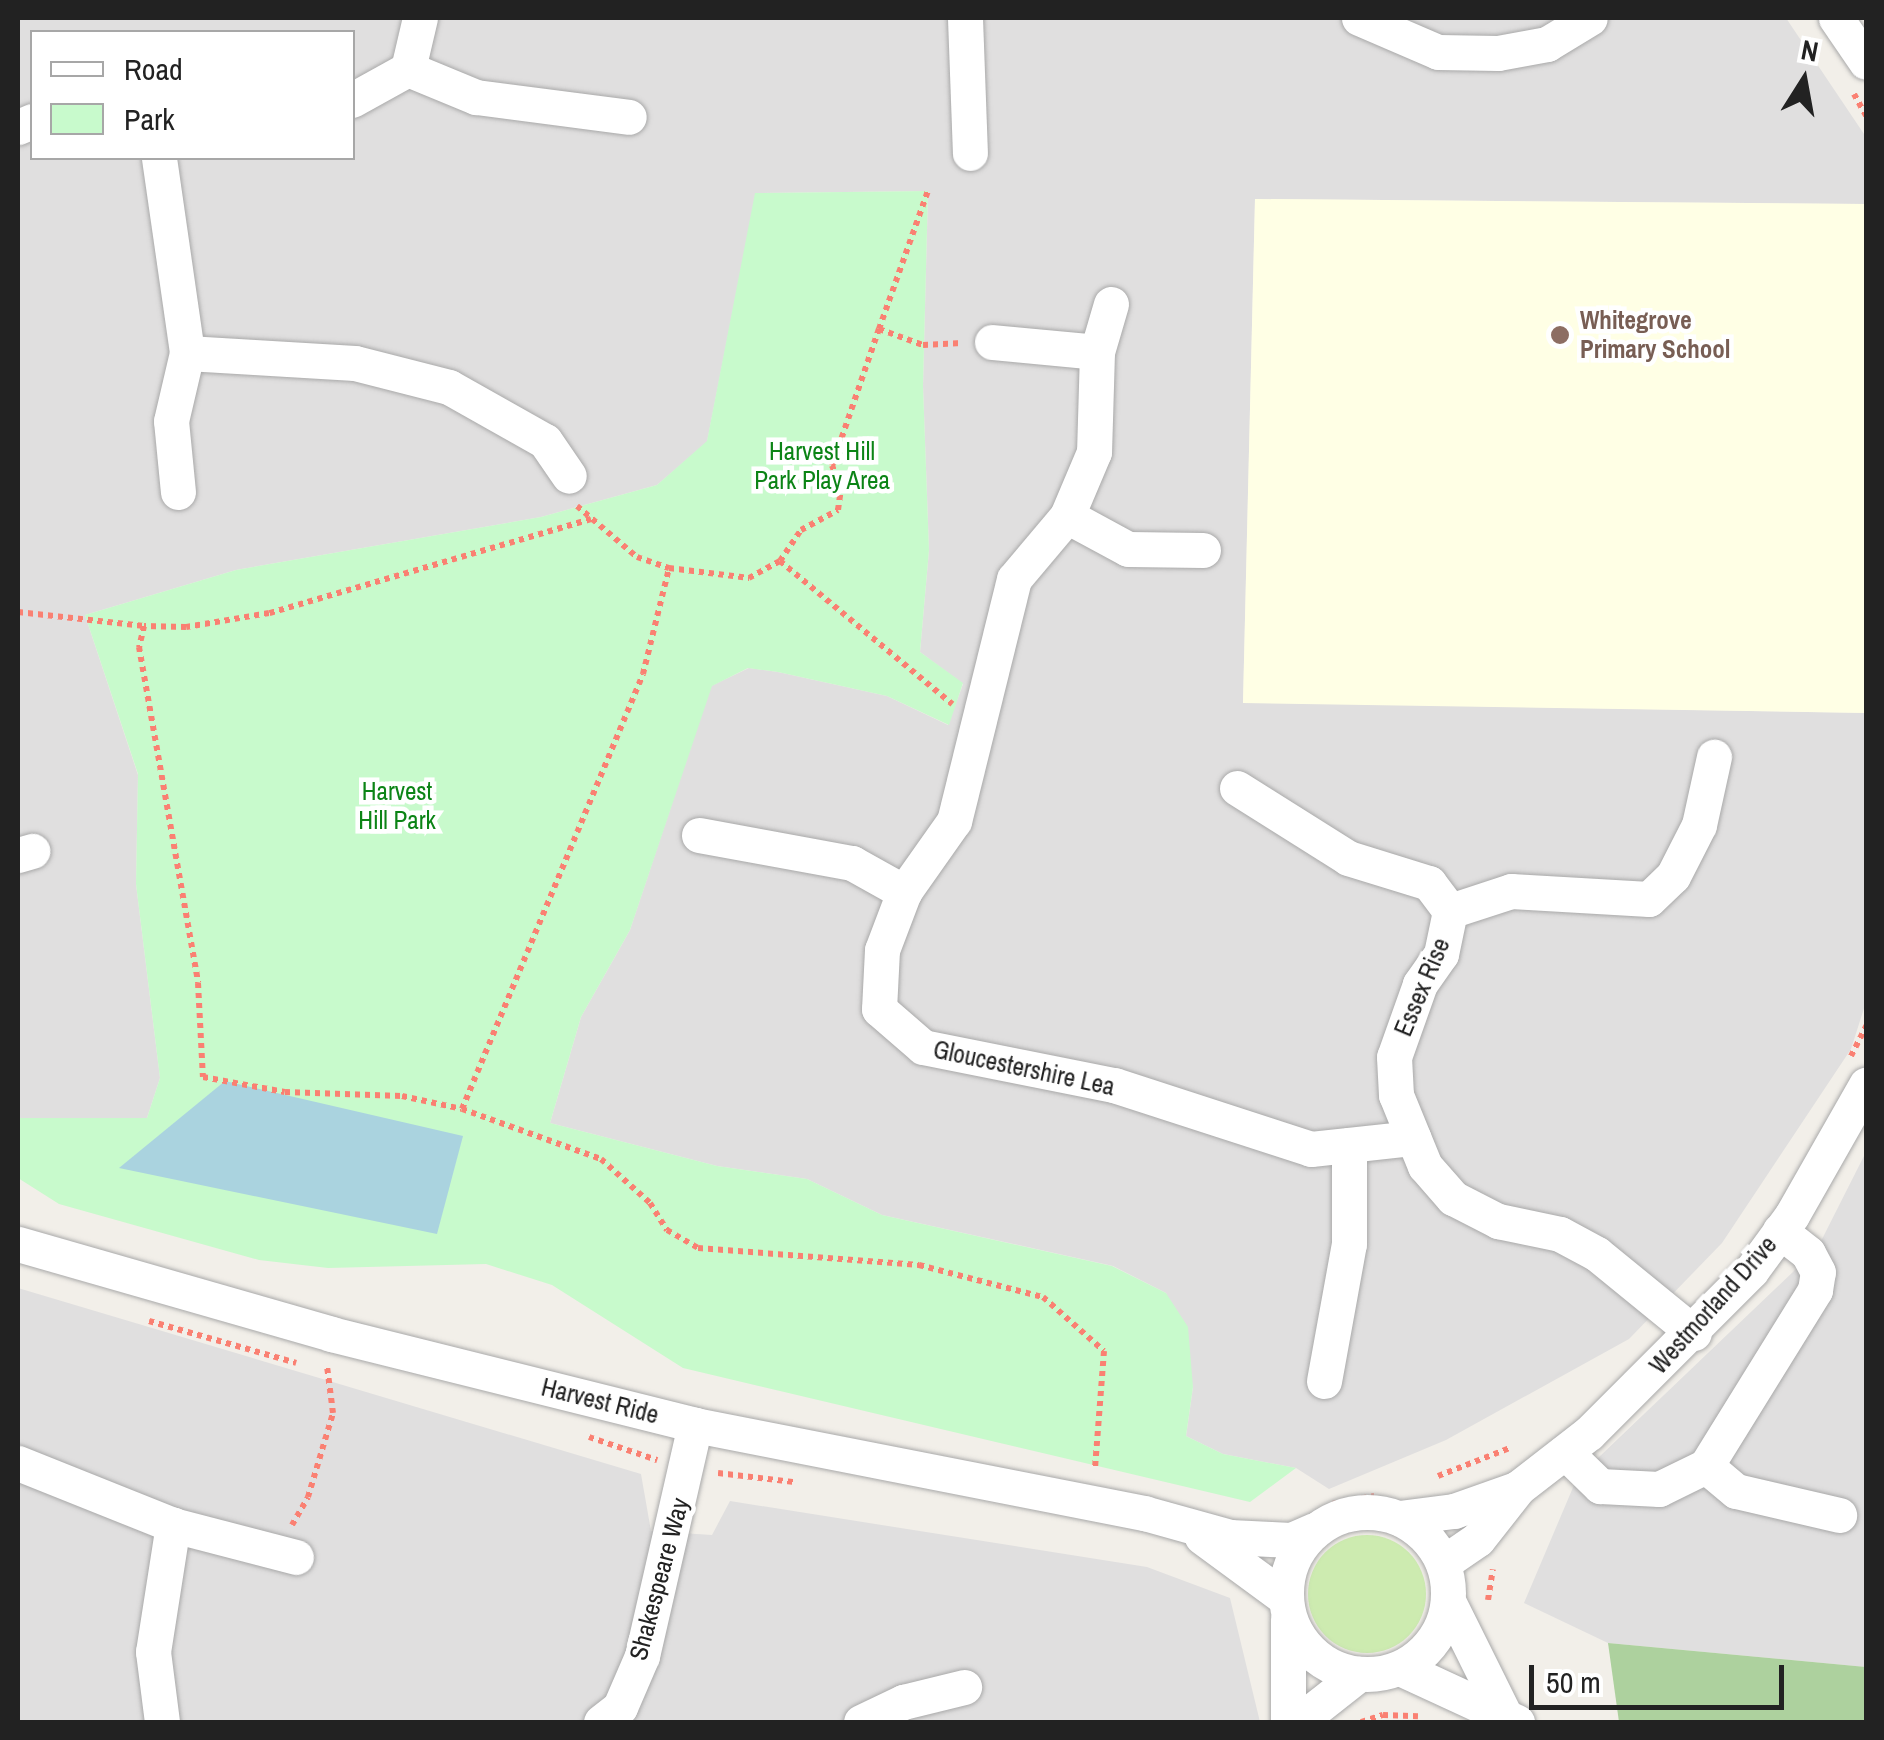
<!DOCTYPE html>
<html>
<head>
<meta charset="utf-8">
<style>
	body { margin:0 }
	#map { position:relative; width:1884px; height:1740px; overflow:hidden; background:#f2efe9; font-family:"Archivo Narrow",sans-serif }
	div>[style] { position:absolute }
	.residential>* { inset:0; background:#e0dfdf }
	.education>* { inset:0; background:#ffffe5 }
	.grass>* { inset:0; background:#cdebb0 }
	.round { border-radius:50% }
	.forest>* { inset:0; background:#add19e }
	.park>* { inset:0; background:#c8facc }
	.water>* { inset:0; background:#aad3df }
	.path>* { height:6px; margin-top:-3px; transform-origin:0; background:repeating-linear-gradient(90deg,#fa8072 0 5px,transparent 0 10px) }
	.roads { filter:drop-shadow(0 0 2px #a9a9a9) drop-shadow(0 0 2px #a9a9a9) }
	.minor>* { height:35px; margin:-17.5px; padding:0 17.5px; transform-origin:17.5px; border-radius:17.5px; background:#fff }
	.minor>.ring { margin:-17.5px; padding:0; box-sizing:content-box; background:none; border:35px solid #fff; border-radius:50% }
	.dots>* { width:28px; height:28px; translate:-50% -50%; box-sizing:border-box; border:5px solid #fff; border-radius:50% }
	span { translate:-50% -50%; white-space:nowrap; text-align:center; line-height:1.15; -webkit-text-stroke:9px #fff; paint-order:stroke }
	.education-label { font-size:25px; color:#785e54; font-weight:700 }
	.left { translate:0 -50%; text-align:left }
	.park-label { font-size:25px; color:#0c8416 }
	.street-label { font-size:25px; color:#222 }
	.frame { position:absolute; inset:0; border:20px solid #222; pointer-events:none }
	.legend { position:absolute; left:30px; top:30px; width:325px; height:130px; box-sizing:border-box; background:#fff; border:2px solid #a7a7a7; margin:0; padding:12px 18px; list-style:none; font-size:30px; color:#222 }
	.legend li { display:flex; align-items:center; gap:20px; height:50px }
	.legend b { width:50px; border:2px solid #a7a7a7 }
	.north { position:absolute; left:1754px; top:30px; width:100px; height:100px; -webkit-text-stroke:8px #fff; paint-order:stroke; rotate:11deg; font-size:28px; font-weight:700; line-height:40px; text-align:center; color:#222 }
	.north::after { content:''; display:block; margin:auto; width:35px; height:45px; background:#222; clip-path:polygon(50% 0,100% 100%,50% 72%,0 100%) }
	.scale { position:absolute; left:1529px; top:1665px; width:255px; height:45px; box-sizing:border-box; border:5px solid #222; border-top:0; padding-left:12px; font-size:30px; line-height:35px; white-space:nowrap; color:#222; -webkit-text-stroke:8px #fff; paint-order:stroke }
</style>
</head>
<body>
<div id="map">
	<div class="residential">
		<i style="clip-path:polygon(evenodd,18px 18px,1786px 18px,1866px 137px,1866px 204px,1255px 199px,1243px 702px,1866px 713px,1866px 1002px,1851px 1049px,1722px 1243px,1629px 1339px,1446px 1440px,1329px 1489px,1296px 1468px,1223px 1454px,1186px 1436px,1193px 1387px,1166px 1293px,1113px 1266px,882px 1215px,807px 1179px,717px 1166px,550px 1123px,581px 1017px,630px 930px,711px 686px,749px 668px,778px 672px,887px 696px,948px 725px,963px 684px,920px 652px,929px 550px,923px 386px,928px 191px,756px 193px,707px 442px,657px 485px,541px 517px,236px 570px,85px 615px,138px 775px,136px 884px,160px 1078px,147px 1118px,18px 1118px,18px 18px,32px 32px,352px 32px,352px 158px,32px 158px,32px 32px)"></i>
		<i style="clip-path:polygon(1866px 1152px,1866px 1667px,1608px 1643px,1524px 1603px,1577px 1478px,1817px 1249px)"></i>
		<i style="clip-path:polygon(18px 1288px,641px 1474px,651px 1531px,712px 1535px,730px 1501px,1147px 1567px,1230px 1598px,1260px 1722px,18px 1722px)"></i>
	</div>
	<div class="education">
		<i style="clip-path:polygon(1255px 199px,1866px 204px,1866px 713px,1243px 703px)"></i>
	</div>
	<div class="grass">
		<i class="round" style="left:1308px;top:1535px;width:118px;height:118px"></i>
	</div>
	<div class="forest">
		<i style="clip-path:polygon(1608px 1643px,1866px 1667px,1866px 1722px,1619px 1722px)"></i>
	</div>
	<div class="park">
		<i style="clip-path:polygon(928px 191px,923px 386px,929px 550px,920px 652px,963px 683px,949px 725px,887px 696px,778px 672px,748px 668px,712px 686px,630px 930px,581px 1017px,550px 1123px,717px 1166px,807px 1179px,882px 1215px,1112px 1266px,1166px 1293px,1188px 1327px,1193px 1387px,1186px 1436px,1223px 1454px,1296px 1468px,1250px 1502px,683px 1368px,552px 1285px,486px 1264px,328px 1268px,259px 1260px,59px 1204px,18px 1178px,18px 1118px,147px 1118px,160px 1078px,136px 884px,138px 774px,85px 615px,236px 570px,541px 517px,657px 485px,707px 441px,755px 193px)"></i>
	</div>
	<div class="water">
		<i style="clip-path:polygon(225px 1081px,463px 1136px,437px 1234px,119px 1168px)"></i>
	</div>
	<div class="path">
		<i style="left:1854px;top:94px;width:25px;rotate:61deg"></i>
		<i style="left:879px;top:329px;width:146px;rotate:-70.5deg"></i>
		<i style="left:577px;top:506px;width:79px;rotate:40.4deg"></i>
		<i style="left:637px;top:557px;width:34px;rotate:19deg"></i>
		<i style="left:669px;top:568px;width:81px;rotate:7.1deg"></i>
		<i style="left:749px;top:578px;width:35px;rotate:-29deg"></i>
		<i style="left:780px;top:561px;width:224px;rotate:39.7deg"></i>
		<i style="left:591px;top:519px;width:335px;rotate:163.7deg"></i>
		<i style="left:269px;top:613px;width:84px;rotate:170.4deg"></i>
		<i style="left:186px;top:627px;width:42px;rotate:-178.6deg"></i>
		<i style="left:144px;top:626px;width:22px;rotate:103deg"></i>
		<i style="left:139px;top:647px;width:341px;rotate:80deg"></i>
		<i style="left:198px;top:983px;width:94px;rotate:87deg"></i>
		<i style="left:203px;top:1077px;width:83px;rotate:10.4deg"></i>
		<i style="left:285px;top:1092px;width:117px;rotate:2deg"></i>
		<i style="left:402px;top:1096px;width:61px;rotate:12.2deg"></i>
		<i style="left:462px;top:1109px;width:471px;rotate:-67.4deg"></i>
		<i style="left:643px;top:674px;width:109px;rotate:-76.2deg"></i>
		<i style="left:780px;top:561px;width:37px;rotate:-56deg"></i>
		<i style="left:801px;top:530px;width:42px;rotate:-28.4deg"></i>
		<i style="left:838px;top:510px;width:22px;rotate:-82deg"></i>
		<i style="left:841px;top:488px;width:24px;rotate:-112deg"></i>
		<i style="left:832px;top:466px;width:145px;rotate:-71.1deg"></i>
		<i style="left:879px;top:329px;width:47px;rotate:20deg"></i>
		<i style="left:923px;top:345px;width:39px;rotate:-3deg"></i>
		<i style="left:18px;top:612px;width:127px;rotate:6.3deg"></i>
		<i style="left:1851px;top:1056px;width:34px;rotate:-63deg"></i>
		<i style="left:462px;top:1109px;width:148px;rotate:19.8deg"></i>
		<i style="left:601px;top:1159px;width:66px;rotate:41.9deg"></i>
		<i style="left:650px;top:1203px;width:32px;rotate:58deg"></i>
		<i style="left:667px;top:1230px;width:36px;rotate:30deg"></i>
		<i style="left:698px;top:1248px;width:222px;rotate:4.4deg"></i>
		<i style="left:919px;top:1265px;width:128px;rotate:14.5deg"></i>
		<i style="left:1043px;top:1297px;width:81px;rotate:41.5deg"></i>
		<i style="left:1104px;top:1351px;width:118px;rotate:94.4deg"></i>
		<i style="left:149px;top:1321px;width:153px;rotate:15.9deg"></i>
		<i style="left:589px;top:1437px;width:72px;rotate:18.7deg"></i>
		<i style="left:718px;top:1473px;width:77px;rotate:6.8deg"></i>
		<i style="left:1438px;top:1476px;width:77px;rotate:-21.3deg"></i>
		<i style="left:1332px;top:1504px;width:43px;rotate:-10.8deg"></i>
		<i style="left:292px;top:1525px;width:32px;rotate:-60deg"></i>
		<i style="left:308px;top:1497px;width:88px;rotate:-73.4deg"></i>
		<i style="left:333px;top:1413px;width:47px;rotate:-97.3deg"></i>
		<i style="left:1488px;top:1600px;width:31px;rotate:-81deg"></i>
		<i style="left:1361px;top:1722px;width:23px;rotate:-18deg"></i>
		<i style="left:1383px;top:1715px;width:35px;rotate:2deg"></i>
	</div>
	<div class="roads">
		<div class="minor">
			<i style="left:965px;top:18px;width:135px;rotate:87.9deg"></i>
			<i style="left:1359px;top:18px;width:86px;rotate:23.3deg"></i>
			<i style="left:1438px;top:52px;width:60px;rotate:1deg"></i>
			<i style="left:1498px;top:53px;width:50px;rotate:-10.4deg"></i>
			<i style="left:1547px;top:44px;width:50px;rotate:-31.2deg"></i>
			<i style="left:1836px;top:18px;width:53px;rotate:55.7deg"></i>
			<i style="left:408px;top:69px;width:74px;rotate:22.4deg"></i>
			<i style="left:476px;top:97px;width:154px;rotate:7.4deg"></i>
			<i style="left:352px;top:100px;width:64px;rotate:-29deg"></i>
			<i style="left:408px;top:69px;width:52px;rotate:-76.8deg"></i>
			<i style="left:18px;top:127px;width:15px;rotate:-23deg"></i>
			<i style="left:159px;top:158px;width:197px;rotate:81.8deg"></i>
			<i style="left:187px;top:353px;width:168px;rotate:3.4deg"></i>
			<i style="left:355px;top:363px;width:97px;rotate:14.3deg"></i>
			<i style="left:449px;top:387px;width:110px;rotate:29.4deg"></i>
			<i style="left:545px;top:441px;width:42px;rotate:55.6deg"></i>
			<i style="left:1111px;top:304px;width:50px;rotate:106.3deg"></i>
			<i style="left:1097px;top:352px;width:100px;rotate:91.7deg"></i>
			<i style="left:1094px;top:452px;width:69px;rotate:112.9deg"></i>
			<i style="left:1067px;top:516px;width:82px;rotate:130.1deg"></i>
			<i style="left:1014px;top:579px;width:249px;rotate:103.9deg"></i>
			<i style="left:954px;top:821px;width:87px;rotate:125.2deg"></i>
			<i style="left:904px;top:892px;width:62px;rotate:110.8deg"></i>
			<i style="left:882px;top:950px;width:59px;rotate:92.9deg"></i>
			<i style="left:879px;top:1009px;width:58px;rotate:40.8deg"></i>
			<i style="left:923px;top:1047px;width:195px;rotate:11.3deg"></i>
			<i style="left:1114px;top:1085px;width:207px;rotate:18deg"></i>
			<i style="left:1311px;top:1149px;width:103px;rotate:-6.2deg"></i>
			<i style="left:992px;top:342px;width:105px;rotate:5.4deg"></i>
			<i style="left:178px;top:492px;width:71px;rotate:-95.6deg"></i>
			<i style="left:171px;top:421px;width:70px;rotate:-76.8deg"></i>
			<i style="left:1067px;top:516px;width:69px;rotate:28.4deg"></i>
			<i style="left:1128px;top:549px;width:75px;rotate:0.8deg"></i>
			<i style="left:1237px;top:788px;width:131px;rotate:32.2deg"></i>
			<i style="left:1348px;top:858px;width:85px;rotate:17.2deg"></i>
			<i style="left:1429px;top:883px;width:35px;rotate:53deg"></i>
			<i style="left:1450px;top:911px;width:44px;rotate:101.8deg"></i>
			<i style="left:1441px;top:954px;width:37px;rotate:125deg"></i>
			<i style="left:1420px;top:984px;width:77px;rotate:109.6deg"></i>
			<i style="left:1394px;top:1057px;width:38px;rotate:87deg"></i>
			<i style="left:1396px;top:1095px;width:77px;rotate:67.8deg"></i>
			<i style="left:1425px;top:1166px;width:43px;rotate:48.8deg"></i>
			<i style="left:1453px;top:1198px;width:51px;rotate:27.1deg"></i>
			<i style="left:1498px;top:1221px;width:63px;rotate:11.8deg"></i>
			<i style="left:1560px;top:1234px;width:42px;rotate:28.4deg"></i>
			<i style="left:1597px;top:1254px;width:125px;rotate:39.2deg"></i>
			<i style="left:699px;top:835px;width:156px;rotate:10.4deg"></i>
			<i style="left:852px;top:863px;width:60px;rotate:29.1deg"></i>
			<i style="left:18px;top:855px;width:15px;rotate:-16deg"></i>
			<i style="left:1450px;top:911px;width:64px;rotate:-18.2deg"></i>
			<i style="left:1511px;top:891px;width:138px;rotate:3.3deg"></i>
			<i style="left:1649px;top:899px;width:33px;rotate:-44deg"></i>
			<i style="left:1673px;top:876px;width:57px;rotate:-63deg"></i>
			<i style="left:1699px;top:825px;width:70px;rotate:-77.6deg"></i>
			<i style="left:18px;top:1244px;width:326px;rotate:16deg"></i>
			<i style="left:331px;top:1334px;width:375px;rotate:14deg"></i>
			<i style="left:695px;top:1425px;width:458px;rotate:11.1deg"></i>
			<i style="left:1144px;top:1513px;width:89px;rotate:15.6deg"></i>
			<i style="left:1230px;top:1537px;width:61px;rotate:2.8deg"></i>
			<i style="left:1291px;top:1540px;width:25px;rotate:-23deg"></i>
			<i style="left:1324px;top:1381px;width:139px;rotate:-79.7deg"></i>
			<i style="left:1349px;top:1244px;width:99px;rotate:-90deg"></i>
			<i style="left:1565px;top:1452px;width:49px;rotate:44.2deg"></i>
			<i style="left:1600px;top:1486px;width:59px;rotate:2.9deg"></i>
			<i style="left:1659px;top:1489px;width:52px;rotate:-26.1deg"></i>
			<i style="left:1706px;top:1466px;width:207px;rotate:-58.2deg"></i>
			<i style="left:1815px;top:1290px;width:18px;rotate:-81deg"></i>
			<i style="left:1818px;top:1272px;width:21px;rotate:-118deg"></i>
			<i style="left:1808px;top:1253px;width:36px;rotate:-142deg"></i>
			<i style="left:18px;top:1463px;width:167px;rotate:21.8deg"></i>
			<i style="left:173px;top:1525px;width:127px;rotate:14.6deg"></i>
			<i style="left:1706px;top:1466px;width:39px;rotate:40deg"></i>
			<i style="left:1736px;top:1491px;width:106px;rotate:13.1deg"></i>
			<i class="ring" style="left:1286px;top:1512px;width:127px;height:127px"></i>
			<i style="left:1399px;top:1518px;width:55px;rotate:-7.3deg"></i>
			<i style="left:1454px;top:1511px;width:63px;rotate:-19.6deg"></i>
			<i style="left:1202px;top:1537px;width:103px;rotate:36.3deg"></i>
			<i style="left:1443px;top:1563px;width:42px;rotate:-34.4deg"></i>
			<i style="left:1478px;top:1539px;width:65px;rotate:-51.9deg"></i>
			<i style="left:1518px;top:1488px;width:90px;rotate:-37.8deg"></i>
			<i style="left:1589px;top:1433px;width:229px;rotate:-45deg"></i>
			<i style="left:1751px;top:1271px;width:69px;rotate:-53.8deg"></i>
			<i style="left:1792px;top:1215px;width:150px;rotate:-60.4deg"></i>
			<i style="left:1448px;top:1601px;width:122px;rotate:63.6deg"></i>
			<i style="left:1400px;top:1668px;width:129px;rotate:24.8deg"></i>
			<i style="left:162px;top:1722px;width:71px;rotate:-97.3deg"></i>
			<i style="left:153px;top:1652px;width:129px;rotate:-81.1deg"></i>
			<i style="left:601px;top:1722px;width:24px;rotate:-38deg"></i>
			<i style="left:620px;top:1707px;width:56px;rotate:-66.7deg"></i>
			<i style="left:642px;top:1656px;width:237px;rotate:-77.1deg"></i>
			<i style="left:861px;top:1722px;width:47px;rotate:-25.5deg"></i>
			<i style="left:903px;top:1702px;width:63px;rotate:-13.8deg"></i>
			<i style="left:1288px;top:1722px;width:103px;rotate:-90deg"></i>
			<i style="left:1298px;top:1722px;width:78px;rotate:-38.2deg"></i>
		</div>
	</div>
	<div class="dots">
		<i style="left:1560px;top:335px;background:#8d6e63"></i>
	</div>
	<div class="education-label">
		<span class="left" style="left:1580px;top:335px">Whitegrove<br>Primary School</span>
	</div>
	<div class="park-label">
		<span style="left:822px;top:466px">Harvest Hill<br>Park Play Area</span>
		<span style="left:397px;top:806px">Harvest<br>Hill Park</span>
	</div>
	<div class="street-label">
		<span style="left:1422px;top:987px;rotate:-67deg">Essex Rise</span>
		<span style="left:1024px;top:1068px;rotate:12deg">Gloucestershire Lea</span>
		<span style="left:1713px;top:1305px;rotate:-48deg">Westmorland Drive</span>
		<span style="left:600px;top:1401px;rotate:14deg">Harvest Ride</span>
		<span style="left:659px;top:1579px;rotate:-75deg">Shakespeare Way</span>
	</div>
	<div class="frame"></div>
	<ul class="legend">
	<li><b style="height:12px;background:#fff"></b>Road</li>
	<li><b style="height:28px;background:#c8facc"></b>Park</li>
	</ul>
	<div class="north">N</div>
	<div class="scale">50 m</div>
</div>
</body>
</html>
